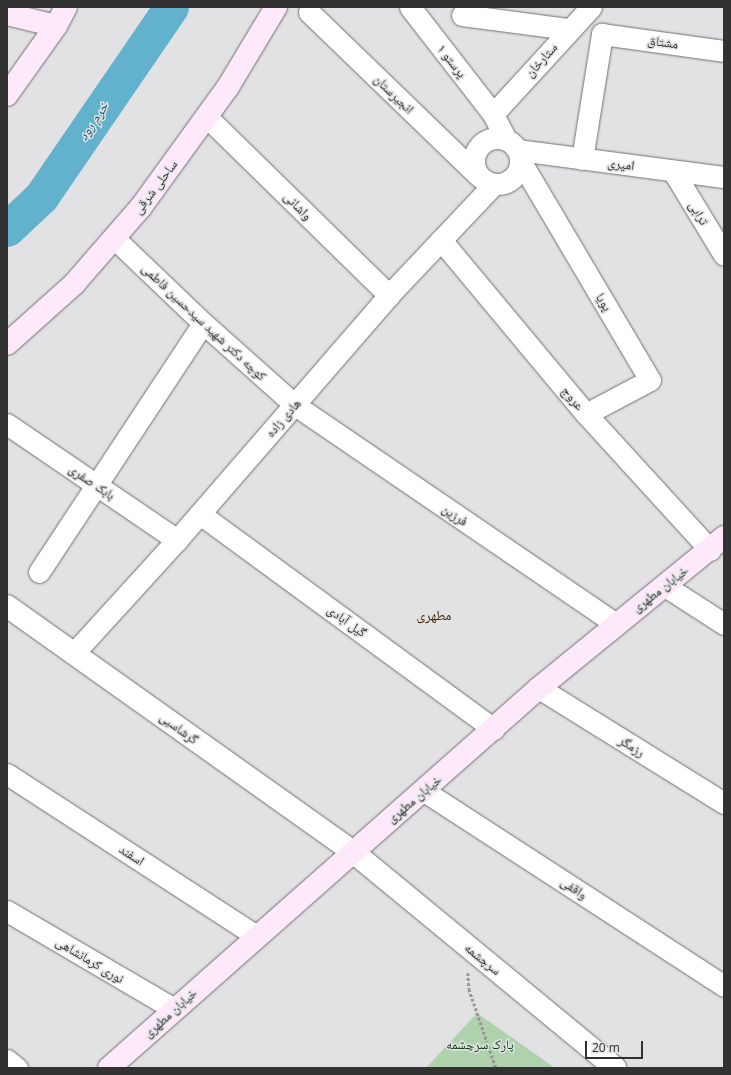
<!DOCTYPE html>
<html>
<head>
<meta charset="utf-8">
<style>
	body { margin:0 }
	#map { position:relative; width:731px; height:1075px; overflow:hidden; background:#e2e2e4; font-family:"Open Sans","Noto Naskh Arabic",sans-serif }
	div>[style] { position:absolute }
	.green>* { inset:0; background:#afd2ad }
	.river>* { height:35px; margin:-17.5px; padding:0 17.5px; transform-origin:17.5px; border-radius:17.5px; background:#62b2ce }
	.path>* { height:2.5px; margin-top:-1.25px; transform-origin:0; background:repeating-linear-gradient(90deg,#969698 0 3px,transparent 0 5px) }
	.roads { filter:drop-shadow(0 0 1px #707072) drop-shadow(0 0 1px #707072) }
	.minor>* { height:21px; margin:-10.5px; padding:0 10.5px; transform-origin:10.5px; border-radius:10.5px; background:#fff }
	.minor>.ring { margin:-10.5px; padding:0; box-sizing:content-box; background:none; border:21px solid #fff; border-radius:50% }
	.tertiary>* { height:22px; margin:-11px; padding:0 11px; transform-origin:11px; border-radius:11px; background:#fff }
	.secondary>* { height:22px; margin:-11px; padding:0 11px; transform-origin:11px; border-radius:11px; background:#fee9fb }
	span { translate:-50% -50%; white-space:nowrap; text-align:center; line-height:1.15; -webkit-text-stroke:3px #e2e2e4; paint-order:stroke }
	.street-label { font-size:13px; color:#323233 }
	.park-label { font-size:13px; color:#063a07 }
	.water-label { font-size:14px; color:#1a5b70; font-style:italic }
	.neighbourhood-label { font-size:14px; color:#3f2903 }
	.frame { position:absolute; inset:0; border:8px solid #323233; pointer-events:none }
	.scale { position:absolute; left:585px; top:1041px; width:58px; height:18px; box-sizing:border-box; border:2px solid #323233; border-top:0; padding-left:5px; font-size:12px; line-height:14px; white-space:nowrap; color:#323233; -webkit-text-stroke:3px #e2e2e4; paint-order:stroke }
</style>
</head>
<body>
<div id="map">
	<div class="green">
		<i style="clip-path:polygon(477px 1013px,555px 1068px,426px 1068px)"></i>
	</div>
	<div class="river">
		<i style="left:7px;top:229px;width:47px;rotate:-43.3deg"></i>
		<i style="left:41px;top:197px;width:230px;rotate:-55.6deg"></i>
	</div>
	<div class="path">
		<i style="left:468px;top:973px;width:16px;rotate:86deg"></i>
		<i style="left:469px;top:989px;width:83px;rotate:71.1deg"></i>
	</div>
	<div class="roads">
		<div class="minor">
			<i style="left:410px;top:7px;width:135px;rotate:52.2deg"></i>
			<i style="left:493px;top:114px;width:28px;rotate:63deg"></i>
			<i style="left:309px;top:12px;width:236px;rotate:44deg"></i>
			<i style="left:462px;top:15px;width:108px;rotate:7.5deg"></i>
			<i style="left:493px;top:114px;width:145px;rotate:-47.5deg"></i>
			<i style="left:207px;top:117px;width:255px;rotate:44.4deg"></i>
			<i class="ring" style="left:474px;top:138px;width:25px;height:25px"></i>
			<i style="left:518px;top:150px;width:208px;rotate:7.5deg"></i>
			<i style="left:582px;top:159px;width:127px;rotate:-80.9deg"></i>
			<i style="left:602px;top:34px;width:123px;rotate:7.9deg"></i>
			<i style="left:521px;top:162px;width:253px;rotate:59.4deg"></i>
			<i style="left:650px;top:380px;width:72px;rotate:152deg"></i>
			<i style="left:673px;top:171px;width:98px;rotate:58.7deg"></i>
			<i style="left:114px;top:238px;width:123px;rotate:43.7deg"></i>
			<i style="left:203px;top:323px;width:123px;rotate:41.7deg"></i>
			<i style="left:295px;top:405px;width:389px;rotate:34.3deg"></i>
			<i style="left:441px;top:240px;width:226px;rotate:50.2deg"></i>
			<i style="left:586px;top:414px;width:184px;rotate:47.6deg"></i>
			<i style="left:7px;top:424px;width:206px;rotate:34.3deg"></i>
			<i style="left:200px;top:514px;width:364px;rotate:36.2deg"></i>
			<i style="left:39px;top:572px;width:298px;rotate:-56.6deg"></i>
			<i style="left:665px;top:586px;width:70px;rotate:32.8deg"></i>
			<i style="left:74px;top:653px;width:153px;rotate:-47.7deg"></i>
			<i style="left:177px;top:540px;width:324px;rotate:-49.1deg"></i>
			<i style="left:389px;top:295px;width:153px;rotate:-46.6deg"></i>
			<i style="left:539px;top:688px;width:218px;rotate:31.9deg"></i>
			<i style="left:7px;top:774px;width:297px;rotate:33deg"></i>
			<i style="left:424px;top:791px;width:358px;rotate:33deg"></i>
			<i style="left:7px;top:911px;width:194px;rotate:30.4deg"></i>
			<i style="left:7px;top:1060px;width:13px;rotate:39deg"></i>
		</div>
		<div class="tertiary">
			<i style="left:7px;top:606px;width:423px;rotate:35.4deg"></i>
			<i style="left:352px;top:851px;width:341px;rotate:39.5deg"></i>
		</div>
		<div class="secondary">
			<i style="left:7px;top:14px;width:50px;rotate:13.8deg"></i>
			<i style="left:7px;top:95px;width:85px;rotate:-54.6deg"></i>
			<i style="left:56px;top:26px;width:21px;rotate:-62deg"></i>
			<i style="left:7px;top:344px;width:90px;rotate:-41.8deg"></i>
			<i style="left:74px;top:284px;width:102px;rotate:-49deg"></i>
			<i style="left:141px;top:207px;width:148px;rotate:-54.1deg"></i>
			<i style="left:228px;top:87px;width:93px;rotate:-59deg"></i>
			<i style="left:109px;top:1068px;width:574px;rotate:-41.47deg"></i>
			<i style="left:539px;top:688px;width:239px;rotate:-39.2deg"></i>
		</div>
	</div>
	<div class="street-label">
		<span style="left:663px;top:42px;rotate:8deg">مشتاق</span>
		<span style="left:541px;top:60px;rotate:-48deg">ستارخان</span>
		<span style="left:452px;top:61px;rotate:52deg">پرستو ۱</span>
		<span style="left:394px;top:94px;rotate:44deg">انجیرستان</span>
		<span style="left:621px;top:164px;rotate:7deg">امیری</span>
		<span style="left:155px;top:187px;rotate:-53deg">ساحلی شرقی</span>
		<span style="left:298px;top:206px;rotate:45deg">واشانی</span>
		<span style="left:699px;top:213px;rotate:59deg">ترابی</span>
		<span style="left:604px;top:302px;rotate:59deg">پویا</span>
		<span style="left:204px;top:322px;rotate:43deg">کوچه دکتر شهید سیدحسین فاطمی</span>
		<span style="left:573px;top:398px;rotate:50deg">عروج</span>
		<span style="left:283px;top:418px;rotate:-49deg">هادی زاده</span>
		<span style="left:92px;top:482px;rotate:34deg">بابک صفری</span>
		<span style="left:455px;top:515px;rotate:34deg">فرزین</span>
		<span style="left:660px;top:589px;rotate:-38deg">خیابان مطهری</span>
		<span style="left:347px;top:621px;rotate:36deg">گیل آبادی</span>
		<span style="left:179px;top:728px;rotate:36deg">گرشاسبی</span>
		<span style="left:632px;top:746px;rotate:32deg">رزمگر</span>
		<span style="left:414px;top:799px;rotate:-40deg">خیابان مطهری</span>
		<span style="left:132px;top:855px;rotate:33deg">اسفند</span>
		<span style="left:574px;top:888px;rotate:33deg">واقفی</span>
		<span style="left:483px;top:959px;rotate:39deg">سرچشمه</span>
		<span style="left:90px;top:960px;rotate:31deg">نوری کرمانشاهی</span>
		<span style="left:170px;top:1013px;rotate:-42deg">خیابان مطهری</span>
	</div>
	<div class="park-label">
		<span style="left:480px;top:1044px">پارک سرچشمه</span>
	</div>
	<div class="water-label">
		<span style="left:93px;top:121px;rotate:-56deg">خرم رود</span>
	</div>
	<div class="neighbourhood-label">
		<span style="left:434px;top:615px">مطهری</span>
	</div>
	<div class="frame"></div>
	<div class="scale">20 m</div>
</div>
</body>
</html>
